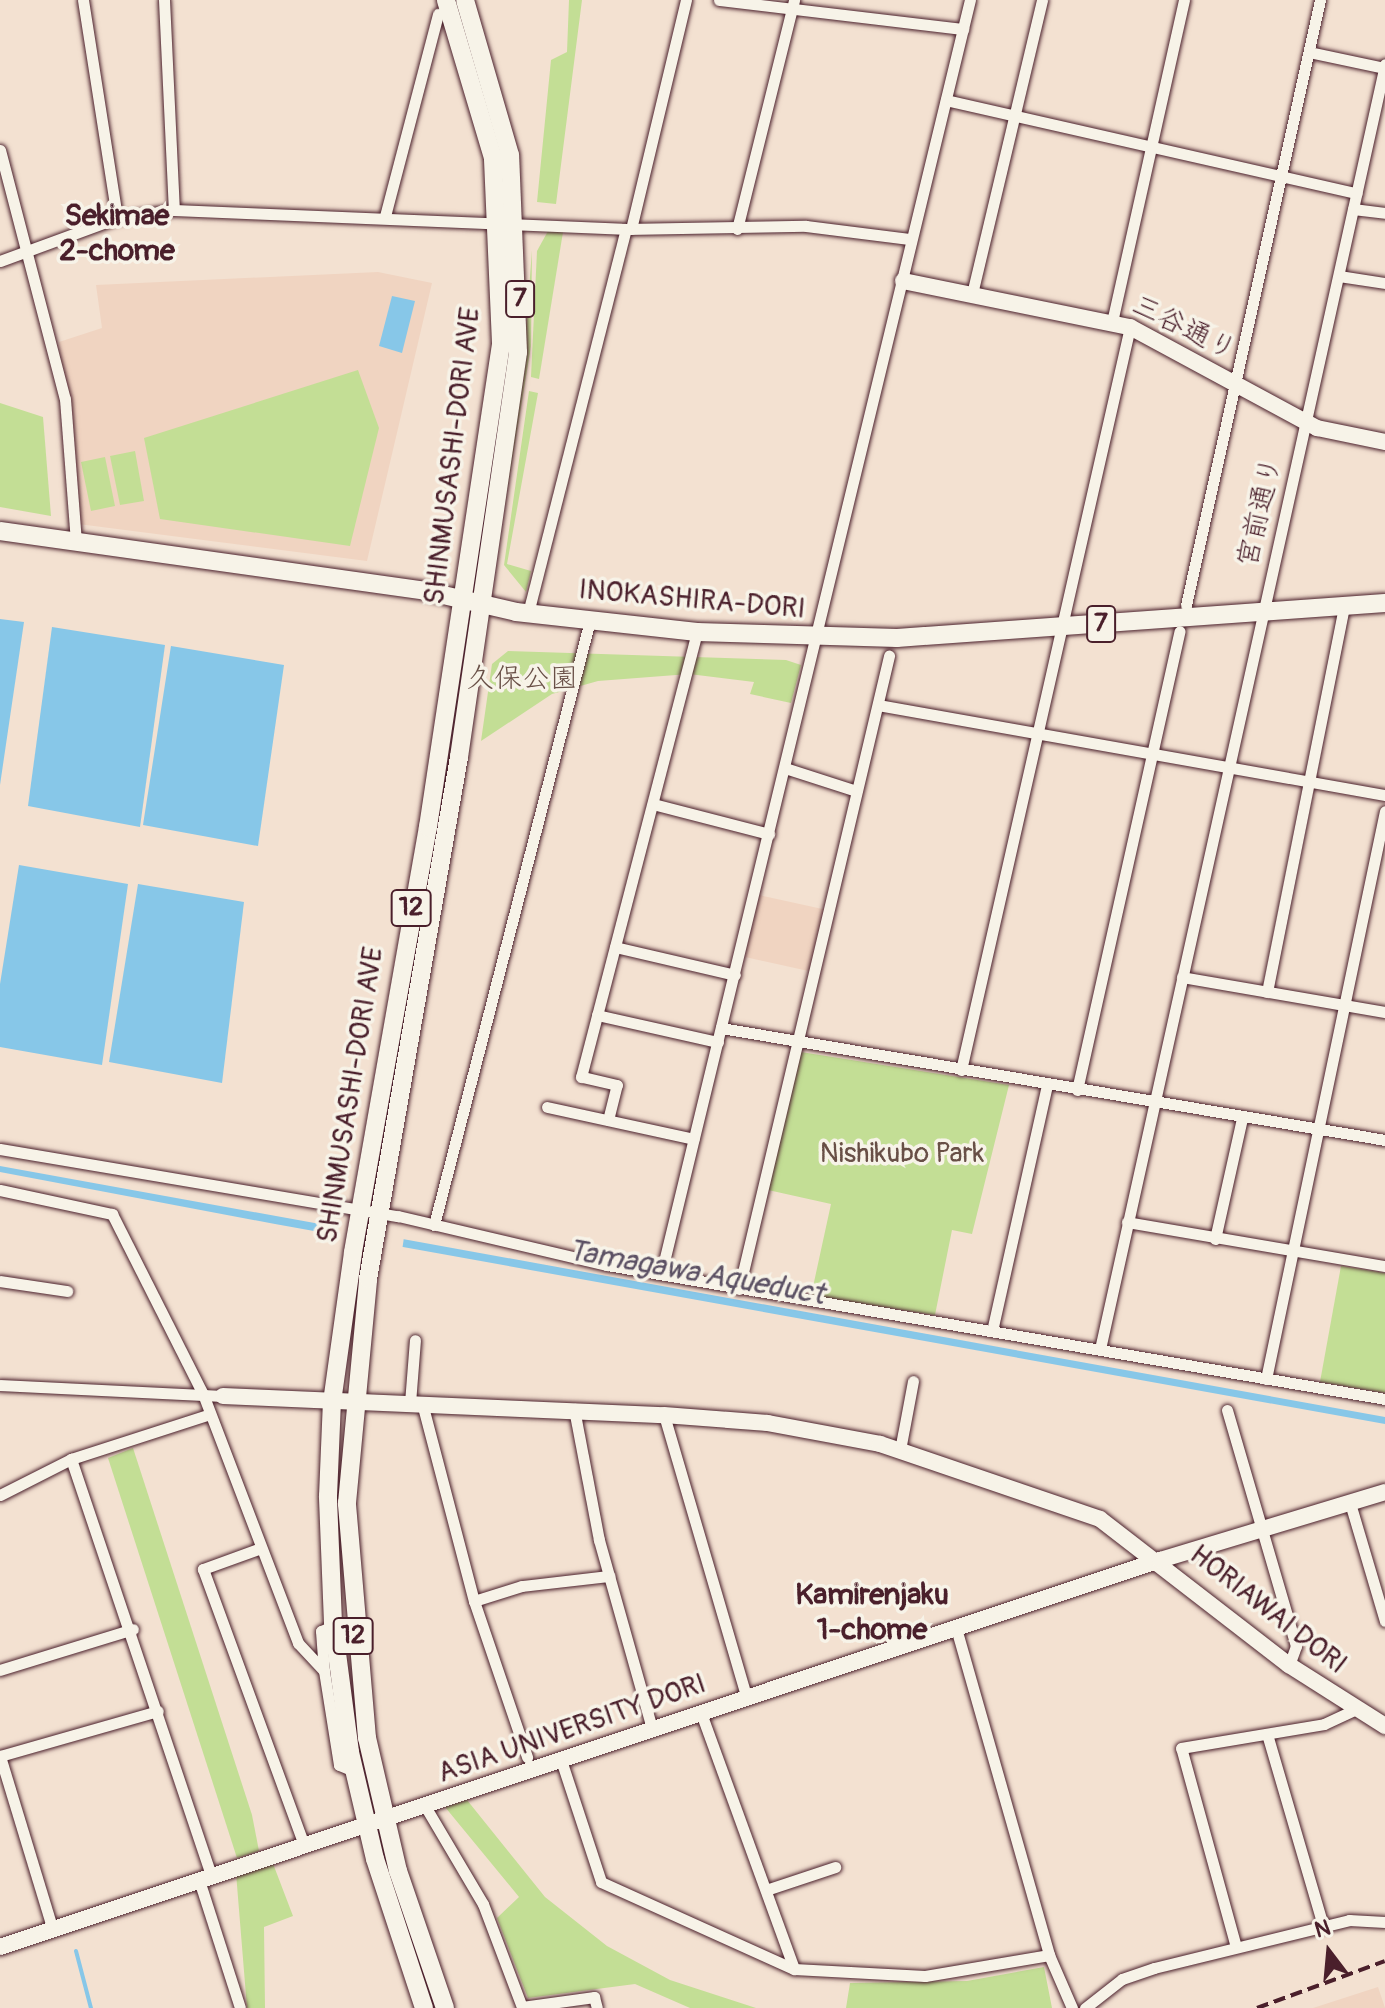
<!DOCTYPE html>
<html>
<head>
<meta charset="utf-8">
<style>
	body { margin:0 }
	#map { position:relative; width:1385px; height:2008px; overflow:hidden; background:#f3e1d1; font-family:Pangolin,"Klee One",sans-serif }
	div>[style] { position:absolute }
	.built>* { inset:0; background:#f0d4c1 }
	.green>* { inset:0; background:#c3de95 }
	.water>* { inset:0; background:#87c7e8 }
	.pier>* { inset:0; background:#f3e1d1 }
	.stream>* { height:4px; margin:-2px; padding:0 2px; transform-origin:2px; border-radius:2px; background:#87c7e8 }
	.roads { filter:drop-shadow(0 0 2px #4a1f2b) drop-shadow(0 0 2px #4a1f2b) }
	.street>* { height:11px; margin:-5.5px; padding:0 5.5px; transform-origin:5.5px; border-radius:5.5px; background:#f7f3e8 }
	.secondary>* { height:16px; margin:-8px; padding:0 8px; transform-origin:8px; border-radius:8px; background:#f7f3e8 }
	.primary>* { height:18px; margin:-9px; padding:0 9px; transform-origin:9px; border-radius:9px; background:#f7f3e8 }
	.rail>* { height:4px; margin-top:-2px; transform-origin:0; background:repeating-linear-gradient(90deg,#4a1f2b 0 12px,transparent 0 18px) }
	span { translate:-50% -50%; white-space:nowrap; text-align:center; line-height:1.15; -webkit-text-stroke:7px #f7f3e8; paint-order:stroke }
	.shield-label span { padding:2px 6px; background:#f7f3e8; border:2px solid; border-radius:6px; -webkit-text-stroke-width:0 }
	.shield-label { font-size:26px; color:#4a1f2b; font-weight:700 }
	.street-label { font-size:28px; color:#4a1f2b }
	.park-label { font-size:28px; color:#684f46 }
	.neighbourhood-label { font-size:30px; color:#4a1f2b; font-weight:700 }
	.water-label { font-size:30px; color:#5c5164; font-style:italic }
	.north { position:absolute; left:1289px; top:1912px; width:80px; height:80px; -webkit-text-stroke:6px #f7f3e8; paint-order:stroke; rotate:344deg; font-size:22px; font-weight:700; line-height:32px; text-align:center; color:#4a1f2b }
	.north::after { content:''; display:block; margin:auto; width:28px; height:36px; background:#4a1f2b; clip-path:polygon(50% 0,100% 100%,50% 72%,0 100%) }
</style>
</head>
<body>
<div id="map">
	<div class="built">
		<i style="clip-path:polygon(378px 272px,432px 283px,367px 561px,78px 524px,59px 342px,102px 328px,96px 285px)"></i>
		<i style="clip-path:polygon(759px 895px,827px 910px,813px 972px,745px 957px)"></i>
		<i style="clip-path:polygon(1378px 1987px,1385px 2008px,1313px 2008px)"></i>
	</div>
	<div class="green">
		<i style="clip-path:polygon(569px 0,582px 0,556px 204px,537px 202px,551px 60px,567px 52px)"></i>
		<i style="clip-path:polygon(548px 231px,563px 232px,539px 379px,531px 377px,537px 251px)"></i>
		<i style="clip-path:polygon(532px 250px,531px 346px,495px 565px,522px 383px)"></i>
		<i style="clip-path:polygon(358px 370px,379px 428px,350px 546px,160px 519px,144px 438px)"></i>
		<i style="clip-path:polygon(529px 391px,538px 393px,507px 564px,531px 571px,526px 592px,504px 565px)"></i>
		<i style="clip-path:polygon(0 403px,43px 417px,51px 516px,0 507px)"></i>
		<i style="clip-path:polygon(135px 451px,144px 501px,120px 505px,110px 456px)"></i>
		<i style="clip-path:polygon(105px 457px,115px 506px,91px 511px,81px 462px)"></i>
		<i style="clip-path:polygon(508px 651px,786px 660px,801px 665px,791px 703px,750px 694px,754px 682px,689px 674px,598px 681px,552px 694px,481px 741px,492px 664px)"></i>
		<i style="clip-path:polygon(801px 1052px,1009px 1085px,972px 1234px,952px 1230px,935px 1315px,811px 1296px,831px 1204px,768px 1190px)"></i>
		<i style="clip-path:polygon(1341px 1266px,1385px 1273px,1385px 1393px,1320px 1382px)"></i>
		<i style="clip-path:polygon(133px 1448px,252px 1815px,259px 1851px,237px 1858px,108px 1458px)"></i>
		<i style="clip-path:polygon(467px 1800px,545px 1897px,607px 1946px,670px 1980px,756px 2008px,690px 2008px,635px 1984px,528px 1998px,497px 1918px,519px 1897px,445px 1807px)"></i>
		<i style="clip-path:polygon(272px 1861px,293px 1916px,264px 1927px,265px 2008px,247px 2008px,236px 1873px)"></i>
		<i style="clip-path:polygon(1044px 1967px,1052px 2008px,846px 2008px,850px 1983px,967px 1981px)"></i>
	</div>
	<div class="water">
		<i style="clip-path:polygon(392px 296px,415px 301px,402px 353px,379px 346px)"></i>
		<i style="clip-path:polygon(0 619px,24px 622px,0 785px)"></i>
		<i style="clip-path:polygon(52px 627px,165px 645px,140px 827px,28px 806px)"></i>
		<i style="clip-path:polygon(171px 646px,284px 665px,258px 846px,143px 825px)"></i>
		<i style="clip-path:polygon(19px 865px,128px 884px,102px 1065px,0 1047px,0 984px)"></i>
		<i style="clip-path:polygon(138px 884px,244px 902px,222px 1083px,109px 1062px)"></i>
		<i style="clip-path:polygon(0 1166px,1385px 1417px,1385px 1424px,275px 1224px,0 1172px)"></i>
	</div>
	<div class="pier">
		<i style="clip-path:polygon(329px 1223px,404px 1237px,402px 1251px,326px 1237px)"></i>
	</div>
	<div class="stream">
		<i style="left:76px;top:1951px;width:59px;rotate:75.3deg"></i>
	</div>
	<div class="roads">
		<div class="street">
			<i style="left:83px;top:0;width:221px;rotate:81.1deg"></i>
			<i style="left:164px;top:0;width:210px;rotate:87.3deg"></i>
			<i style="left:719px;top:0;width:246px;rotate:6.8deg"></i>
			<i style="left:1309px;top:52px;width:77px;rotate:12deg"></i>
			<i style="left:946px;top:100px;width:421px;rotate:12.8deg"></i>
			<i style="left:0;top:150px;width:257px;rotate:75.4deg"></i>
			<i style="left:65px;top:399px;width:144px;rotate:85.6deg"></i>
			<i style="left:1353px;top:209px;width:32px;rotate:7deg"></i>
			<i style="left:385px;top:216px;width:209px;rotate:-75.3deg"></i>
			<i style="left:631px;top:229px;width:236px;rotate:-76.5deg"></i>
			<i style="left:737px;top:229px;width:236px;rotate:-76deg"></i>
			<i style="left:0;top:261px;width:125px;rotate:-20.2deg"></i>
			<i style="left:117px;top:218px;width:58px;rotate:-8deg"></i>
			<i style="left:174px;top:210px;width:452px;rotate:2.4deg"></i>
			<i style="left:626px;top:229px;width:180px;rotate:-1deg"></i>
			<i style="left:806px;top:226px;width:104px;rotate:7.2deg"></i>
			<i style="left:1339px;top:276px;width:47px;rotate:8.7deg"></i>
			<i style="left:972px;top:294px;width:302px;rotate:-76.6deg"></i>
			<i style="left:1112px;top:322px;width:330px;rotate:-77.4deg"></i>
			<i style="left:1186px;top:605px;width:620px;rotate:-77.51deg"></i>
			<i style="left:528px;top:613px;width:396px;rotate:-75.7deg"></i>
			<i style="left:878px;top:705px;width:515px;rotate:10.07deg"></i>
			<i style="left:785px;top:768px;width:75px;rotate:17.9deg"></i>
			<i style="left:653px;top:804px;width:120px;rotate:14.5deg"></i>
			<i style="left:615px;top:947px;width:123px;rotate:13.1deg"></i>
			<i style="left:1182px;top:977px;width:206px;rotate:9.8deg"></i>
			<i style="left:1267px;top:992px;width:393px;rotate:-78.7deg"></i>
			<i style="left:597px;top:1015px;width:124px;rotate:12.6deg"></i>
			<i style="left:721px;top:1028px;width:673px;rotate:9.57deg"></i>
			<i style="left:961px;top:1070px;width:762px;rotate:-77.19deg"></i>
			<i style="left:1077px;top:1090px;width:470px;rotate:-77.4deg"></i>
			<i style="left:547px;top:1107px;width:150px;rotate:12.3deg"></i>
			<i style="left:608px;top:1120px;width:36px;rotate:-76deg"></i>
			<i style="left:617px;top:1085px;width:37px;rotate:-167deg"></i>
			<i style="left:581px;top:1077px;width:460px;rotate:-75.4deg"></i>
			<i style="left:0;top:1149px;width:404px;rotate:9.6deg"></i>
			<i style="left:398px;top:1216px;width:215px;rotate:13.2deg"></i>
			<i style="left:607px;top:1265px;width:789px;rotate:9.77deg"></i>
			<i style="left:0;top:1190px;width:115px;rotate:12.1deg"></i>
			<i style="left:112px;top:1214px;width:202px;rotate:63.2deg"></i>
			<i style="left:203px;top:1394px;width:267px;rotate:69.1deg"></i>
			<i style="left:298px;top:1643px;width:38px;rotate:47deg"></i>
			<i style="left:1127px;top:1222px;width:262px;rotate:9.7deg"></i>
			<i style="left:434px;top:1225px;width:625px;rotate:-75.54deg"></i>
			<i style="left:1215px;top:1239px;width:124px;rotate:-77.4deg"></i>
			<i style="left:661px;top:1274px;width:1311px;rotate:-76.37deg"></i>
			<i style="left:0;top:1281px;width:68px;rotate:8.5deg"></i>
			<i style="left:739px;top:1289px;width:651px;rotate:-76.67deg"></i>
			<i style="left:992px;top:1331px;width:252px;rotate:-77.4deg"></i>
			<i style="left:1100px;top:1349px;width:1316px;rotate:-77.49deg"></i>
			<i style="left:1266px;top:1379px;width:580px;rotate:-78.17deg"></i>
			<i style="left:0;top:1385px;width:223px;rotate:2.8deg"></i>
			<i style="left:410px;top:1403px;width:63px;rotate:-85.5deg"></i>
			<i style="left:422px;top:1403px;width:205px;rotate:75.3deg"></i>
			<i style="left:474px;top:1601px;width:165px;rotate:71.2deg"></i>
			<i style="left:574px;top:1409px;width:133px;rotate:79.2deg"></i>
			<i style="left:599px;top:1540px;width:196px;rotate:74.3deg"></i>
			<i style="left:1227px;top:1410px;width:246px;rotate:73.7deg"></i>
			<i style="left:1296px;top:1646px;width:20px;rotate:110deg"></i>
			<i style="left:664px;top:1415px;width:295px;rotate:73.7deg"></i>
			<i style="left:900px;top:1450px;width:70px;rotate:-79.3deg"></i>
			<i style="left:71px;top:1459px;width:440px;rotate:71.4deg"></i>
			<i style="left:0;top:1495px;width:80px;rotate:-26.9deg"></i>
			<i style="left:71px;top:1459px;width:146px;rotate:-17.9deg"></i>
			<i style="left:1350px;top:1503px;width:123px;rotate:73.5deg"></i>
			<i style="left:261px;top:1548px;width:62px;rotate:160.1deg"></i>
			<i style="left:203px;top:1569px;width:294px;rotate:69.9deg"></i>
			<i style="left:474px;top:1601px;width:50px;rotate:-17.4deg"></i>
			<i style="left:522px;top:1586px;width:88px;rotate:-6.6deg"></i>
			<i style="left:333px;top:1626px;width:13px;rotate:157deg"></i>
			<i style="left:321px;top:1631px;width:40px;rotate:85.7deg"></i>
			<i style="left:324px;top:1671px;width:95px;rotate:80.9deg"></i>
			<i style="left:339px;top:1765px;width:16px;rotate:22deg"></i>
			<i style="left:956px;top:1628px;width:340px;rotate:74.1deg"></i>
			<i style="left:1049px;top:1955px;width:58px;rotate:66.5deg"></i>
			<i style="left:0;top:1670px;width:139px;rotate:-17.1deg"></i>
			<i style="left:701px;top:1713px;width:272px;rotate:70deg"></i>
			<i style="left:1267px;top:1734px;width:200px;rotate:73.7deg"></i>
			<i style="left:0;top:1756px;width:182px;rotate:73.1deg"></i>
			<i style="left:0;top:1756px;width:164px;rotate:-15.9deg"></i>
			<i style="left:561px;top:1760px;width:128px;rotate:71.8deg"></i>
			<i style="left:601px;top:1882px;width:212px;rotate:24.3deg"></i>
			<i style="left:794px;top:1969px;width:131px;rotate:3.1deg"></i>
			<i style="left:925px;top:1976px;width:126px;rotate:-9.6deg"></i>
			<i style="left:425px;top:1806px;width:114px;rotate:59.4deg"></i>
			<i style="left:483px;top:1904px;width:110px;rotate:69.3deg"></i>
			<i style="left:522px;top:2007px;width:73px;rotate:-7.9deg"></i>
			<i style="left:594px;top:1997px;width:11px;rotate:75deg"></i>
			<i style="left:199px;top:1880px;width:134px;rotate:72.2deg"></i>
			<i style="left:766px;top:1890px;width:73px;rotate:-18.4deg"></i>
			<i style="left:1236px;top:1947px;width:206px;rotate:-105.4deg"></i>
			<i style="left:1181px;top:1748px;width:145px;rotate:-9.5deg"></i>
			<i style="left:1324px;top:1724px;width:35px;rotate:-25deg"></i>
			<i style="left:1085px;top:2008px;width:47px;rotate:-38.1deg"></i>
			<i style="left:1122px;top:1979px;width:34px;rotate:-19deg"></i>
			<i style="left:1154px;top:1968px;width:201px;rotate:-13.8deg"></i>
			<i style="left:1349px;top:1920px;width:36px;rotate:3deg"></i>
		</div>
		<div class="secondary">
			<i style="left:903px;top:281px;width:232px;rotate:11.5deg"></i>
			<i style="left:1130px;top:327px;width:213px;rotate:28.4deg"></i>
			<i style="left:1317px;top:428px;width:69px;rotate:11.6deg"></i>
			<i style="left:223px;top:1396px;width:441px;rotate:2.5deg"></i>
			<i style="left:664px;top:1415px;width:104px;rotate:4.4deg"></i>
			<i style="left:768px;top:1423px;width:114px;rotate:10.6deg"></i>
			<i style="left:880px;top:1444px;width:232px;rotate:18.8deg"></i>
			<i style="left:1100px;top:1519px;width:239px;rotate:37.7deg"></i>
			<i style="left:1289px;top:1665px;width:114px;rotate:32.4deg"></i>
			<i style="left:0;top:1947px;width:1223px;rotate:-18.45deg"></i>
			<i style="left:1160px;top:1560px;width:235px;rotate:-16.8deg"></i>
		</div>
		<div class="primary">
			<i style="left:0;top:531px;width:430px;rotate:8deg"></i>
			<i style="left:426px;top:591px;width:92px;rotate:13.1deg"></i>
			<i style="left:516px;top:612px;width:182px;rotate:6.3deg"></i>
			<i style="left:697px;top:632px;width:200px;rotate:1.7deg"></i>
			<i style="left:897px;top:638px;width:489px;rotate:-4.1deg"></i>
			<i style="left:424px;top:2008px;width:157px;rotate:-108.2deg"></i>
			<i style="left:375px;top:1859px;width:110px;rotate:-103.2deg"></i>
			<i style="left:350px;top:1752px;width:130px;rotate:-97.5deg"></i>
			<i style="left:333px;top:1623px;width:127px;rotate:-92.3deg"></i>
			<i style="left:328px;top:1496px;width:94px;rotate:-87.6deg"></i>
			<i style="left:332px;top:1402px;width:151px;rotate:-82deg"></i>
			<i style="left:353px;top:1252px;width:432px;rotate:-80deg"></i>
			<i style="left:428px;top:827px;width:489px;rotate:-81.4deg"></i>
			<i style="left:501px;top:343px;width:185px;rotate:-92.5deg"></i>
			<i style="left:493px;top:158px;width:165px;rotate:-106.6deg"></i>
			<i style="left:445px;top:2008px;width:145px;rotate:-108.9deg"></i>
			<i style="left:398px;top:1871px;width:137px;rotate:-103.1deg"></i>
			<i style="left:367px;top:1738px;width:236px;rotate:-94.9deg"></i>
			<i style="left:347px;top:1503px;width:225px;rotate:-84.6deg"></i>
			<i style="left:368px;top:1279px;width:530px;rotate:-80.11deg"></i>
			<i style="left:459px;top:757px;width:409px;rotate:-81.7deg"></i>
			<i style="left:518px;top:352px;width:197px;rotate:-92.3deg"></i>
			<i style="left:510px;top:155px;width:161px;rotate:-106.2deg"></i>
		</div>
	</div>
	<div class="rail">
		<i style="left:1257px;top:2008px;width:136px;rotate:-20.2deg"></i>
	</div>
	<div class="shield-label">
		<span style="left:520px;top:299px">7</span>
		<span style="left:1101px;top:624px">7</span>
		<span style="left:411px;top:908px">12</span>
		<span style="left:353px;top:1636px">12</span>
	</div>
	<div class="street-label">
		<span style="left:1184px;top:328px;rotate:26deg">三谷通り</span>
		<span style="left:453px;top:456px;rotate:-83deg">SHINMUSASHI-DORI AVE</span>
		<span style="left:1260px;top:512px;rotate:-77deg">宮前通り</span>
		<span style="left:692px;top:600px;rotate:5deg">INOKASHIRA-DORI</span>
		<span style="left:351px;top:1095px;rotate:-81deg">SHINMUSASHI-DORI AVE</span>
		<span style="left:1268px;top:1610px;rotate:38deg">HORIAWAI DORI</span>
		<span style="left:572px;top:1729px;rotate:-19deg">ASIA UNIVERSITY DORI</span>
	</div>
	<div class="park-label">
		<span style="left:522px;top:679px">久保公園</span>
		<span style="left:902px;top:1154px">Nishikubo Park</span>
	</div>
	<div class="neighbourhood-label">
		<span style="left:117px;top:233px">Sekimae<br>2-chome</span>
		<span style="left:872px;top:1612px">Kamirenjaku<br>1-chome</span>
	</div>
	<div class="water-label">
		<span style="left:696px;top:1273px;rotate:10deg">Tamagawa Aqueduct</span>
	</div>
	<div class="north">N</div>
</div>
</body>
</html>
